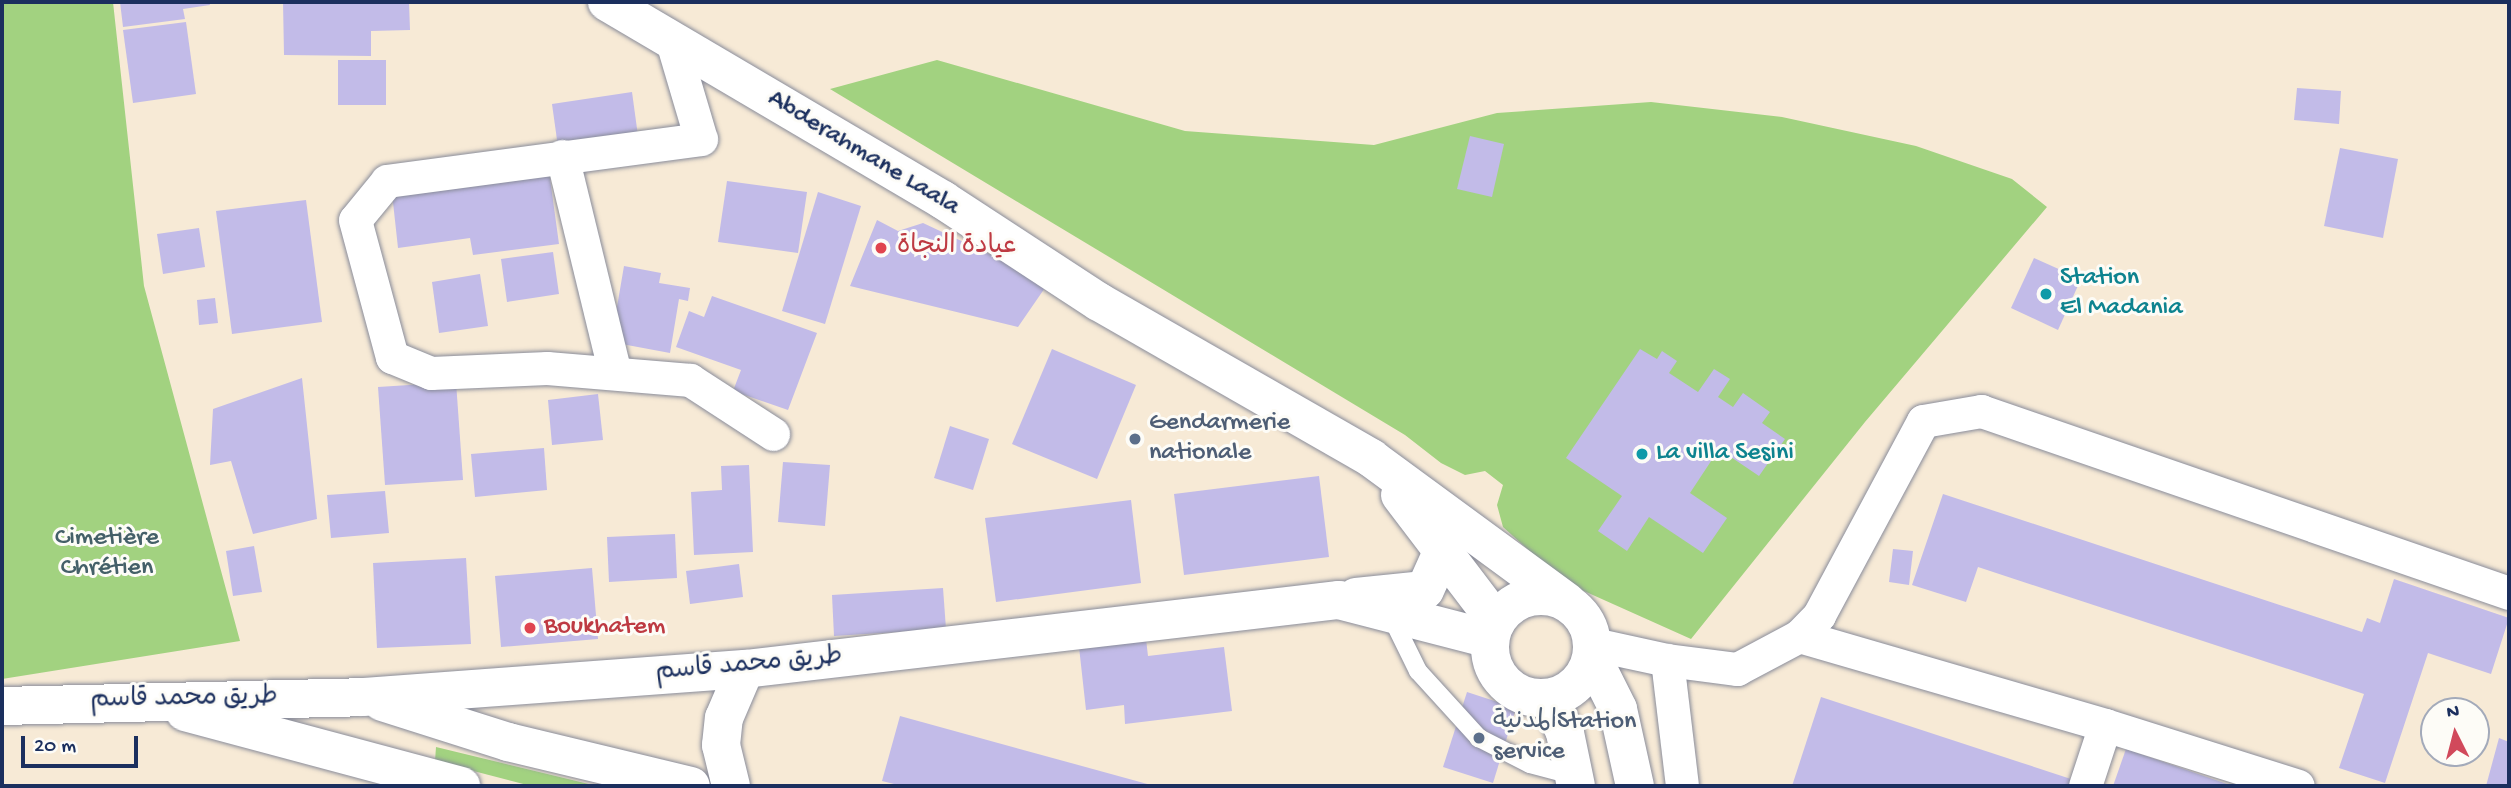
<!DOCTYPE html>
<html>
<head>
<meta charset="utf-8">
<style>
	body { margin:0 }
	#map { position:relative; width:2511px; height:788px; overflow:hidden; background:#f7ead6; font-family:"Gochi Hand","Playpen Sans Arabic",sans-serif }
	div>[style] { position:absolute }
	.green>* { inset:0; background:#a2d280 }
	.building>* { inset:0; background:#c2bbe8 }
	.roads { filter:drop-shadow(0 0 2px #898c9a) drop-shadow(0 0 2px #898c9a) }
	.lane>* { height:18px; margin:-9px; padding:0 9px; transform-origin:9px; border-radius:9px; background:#fff }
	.street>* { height:33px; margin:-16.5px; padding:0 16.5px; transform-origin:16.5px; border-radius:16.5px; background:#fff }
	.secondary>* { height:38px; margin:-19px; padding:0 19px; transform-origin:19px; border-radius:19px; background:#fff }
	.secondary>.ring { margin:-19px; padding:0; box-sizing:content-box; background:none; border:38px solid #fff; border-radius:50% }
	.dots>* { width:19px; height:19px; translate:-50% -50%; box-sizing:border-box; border:4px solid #fdfcf7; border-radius:50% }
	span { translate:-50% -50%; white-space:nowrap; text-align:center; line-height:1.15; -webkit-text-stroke:6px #fdfcf7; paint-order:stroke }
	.street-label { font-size:26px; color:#1b2f5e }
	.health-label { font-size:26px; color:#be3a42 }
	.left { translate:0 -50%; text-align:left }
	.culture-label { font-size:26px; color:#0d838f }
	.service-label { font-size:26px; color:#4e5e75 }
	.park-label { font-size:26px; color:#446068 }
	.frame { position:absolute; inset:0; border:4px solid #1b2f5e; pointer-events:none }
	.north { position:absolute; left:2420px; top:697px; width:70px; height:70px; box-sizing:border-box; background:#fdfcf7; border:2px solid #a3aaba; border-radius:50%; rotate:354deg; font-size:19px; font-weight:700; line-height:28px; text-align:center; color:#1b2f5e }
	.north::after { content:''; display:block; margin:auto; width:24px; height:32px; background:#d1495b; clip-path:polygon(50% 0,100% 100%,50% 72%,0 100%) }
	.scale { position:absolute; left:21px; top:736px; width:117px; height:32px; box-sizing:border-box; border:4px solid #1b2f5e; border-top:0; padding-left:9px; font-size:21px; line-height:24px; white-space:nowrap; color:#1b2f5e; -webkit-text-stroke:5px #fdfcf7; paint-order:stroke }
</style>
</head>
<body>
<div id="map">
	<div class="green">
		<i style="clip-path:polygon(2px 2px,113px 2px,144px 286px,240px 641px,2px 679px)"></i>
		<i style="clip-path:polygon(937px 60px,1185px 131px,1374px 145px,1497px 113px,1651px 102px,1782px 117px,1916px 146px,2012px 179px,2047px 207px,1865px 422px,1691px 639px,1575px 587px,1535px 556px,1503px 527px,1497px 505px,1503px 485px,1485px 471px,1465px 475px,1441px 463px,1405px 435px,830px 89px)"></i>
		<i style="clip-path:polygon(436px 747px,597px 786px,531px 786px,435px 761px)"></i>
	</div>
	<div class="building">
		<i style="clip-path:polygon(120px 2px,209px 2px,210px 5px,183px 9px,185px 19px,123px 27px)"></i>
		<i style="clip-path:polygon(283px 2px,409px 2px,410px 30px,371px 31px,371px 56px,284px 55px)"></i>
		<i style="clip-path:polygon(186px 22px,196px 94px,133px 103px,123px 30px)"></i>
		<i style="clip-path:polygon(338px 60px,386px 60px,386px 105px,338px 105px)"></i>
		<i style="clip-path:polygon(2297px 88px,2341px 91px,2339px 124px,2294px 120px)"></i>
		<i style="clip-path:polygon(632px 92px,638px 136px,558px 147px,552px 104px)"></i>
		<i style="clip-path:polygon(1470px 136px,1504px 144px,1492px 197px,1457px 189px)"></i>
		<i style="clip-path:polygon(2340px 148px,2398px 159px,2383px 238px,2324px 226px)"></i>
		<i style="clip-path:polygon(548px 164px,559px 244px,473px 255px,470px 238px,398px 248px,391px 184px)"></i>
		<i style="clip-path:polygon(727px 181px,807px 192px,798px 253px,718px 242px)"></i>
		<i style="clip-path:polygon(818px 192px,861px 206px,825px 324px,782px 311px)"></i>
		<i style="clip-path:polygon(306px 200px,322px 322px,232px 334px,216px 211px)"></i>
		<i style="clip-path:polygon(877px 220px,898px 231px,923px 223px,1049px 282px,1018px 327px,850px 286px)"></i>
		<i style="clip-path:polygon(199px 228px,205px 267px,163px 274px,157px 234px)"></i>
		<i style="clip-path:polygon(553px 252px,559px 294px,507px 302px,501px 259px)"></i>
		<i style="clip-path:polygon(2034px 258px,2081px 279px,2058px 330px,2011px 308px)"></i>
		<i style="clip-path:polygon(624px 266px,661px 273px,659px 283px,690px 288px,688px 301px,679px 299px,670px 353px,611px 342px)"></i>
		<i style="clip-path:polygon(480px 274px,488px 326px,439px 333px,432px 282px)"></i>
		<i style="clip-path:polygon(712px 296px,817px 333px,788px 410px,733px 391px,741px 370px,676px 347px,689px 311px,704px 317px)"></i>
		<i style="clip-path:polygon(215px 298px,218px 323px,199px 325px,197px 300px)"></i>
		<i style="clip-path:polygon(1052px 349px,1136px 385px,1097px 479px,1012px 444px)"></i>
		<i style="clip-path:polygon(1640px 349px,1657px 359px,1662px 351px,1677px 361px,1669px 373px,1698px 392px,1714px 369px,1730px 379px,1718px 397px,1733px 407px,1743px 393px,1770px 412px,1762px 423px,1785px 439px,1759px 476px,1719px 449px,1690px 493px,1727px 518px,1703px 553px,1649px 517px,1627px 551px,1598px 531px,1622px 496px,1566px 458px)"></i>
		<i style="clip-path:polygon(302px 378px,317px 519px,253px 534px,231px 461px,210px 465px,213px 409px)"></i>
		<i style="clip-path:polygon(456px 382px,463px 480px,385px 485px,378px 387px)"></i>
		<i style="clip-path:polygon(598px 394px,603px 440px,552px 445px,548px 400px)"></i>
		<i style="clip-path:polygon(950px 426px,989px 439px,973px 490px,934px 478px)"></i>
		<i style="clip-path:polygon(544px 448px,547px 490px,475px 497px,471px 454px)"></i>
		<i style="clip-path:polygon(783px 462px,830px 465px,825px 526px,778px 522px)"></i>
		<i style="clip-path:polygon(749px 465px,753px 552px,694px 555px,691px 492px,722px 490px,721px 466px)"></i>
		<i style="clip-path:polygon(1319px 476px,1329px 557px,1184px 575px,1174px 494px)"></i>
		<i style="clip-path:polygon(385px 491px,389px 533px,331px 538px,327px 495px)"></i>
		<i style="clip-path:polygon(1943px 494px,2362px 632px,2367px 618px,2380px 623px,2394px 579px,2509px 618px,2491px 674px,2428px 653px,2385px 783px,2339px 768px,2364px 694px,1978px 567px,1966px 602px,1912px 585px)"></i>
		<i style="clip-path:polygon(1131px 500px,1141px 583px,996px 602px,985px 518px)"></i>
		<i style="clip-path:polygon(675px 534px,677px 578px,609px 582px,607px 537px)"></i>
		<i style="clip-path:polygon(254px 546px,262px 592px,233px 596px,226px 551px)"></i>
		<i style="clip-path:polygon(1893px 549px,1913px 551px,1909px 585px,1889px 582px)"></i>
		<i style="clip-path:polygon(466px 558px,471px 644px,377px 648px,373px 563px)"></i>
		<i style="clip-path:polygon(739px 564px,743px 597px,690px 604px,686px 571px)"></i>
		<i style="clip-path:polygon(592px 568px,598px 639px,501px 647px,495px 576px)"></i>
		<i style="clip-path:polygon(943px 588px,946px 629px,834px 636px,832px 595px)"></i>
		<i style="clip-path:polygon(1146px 639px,1148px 656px,1224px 647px,1232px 711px,1125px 724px,1124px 705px,1086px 710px,1079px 647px)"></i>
		<i style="clip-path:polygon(1467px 692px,1516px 708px,1493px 783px,1443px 767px)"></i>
		<i style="clip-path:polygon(1821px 697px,2071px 779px,2069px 786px,1792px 786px)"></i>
		<i style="clip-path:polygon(900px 716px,1151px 785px,1150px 786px,902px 786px,882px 781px)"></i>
		<i style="clip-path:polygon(2499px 738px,2509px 742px,2509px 786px,2486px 786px)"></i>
		<i style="clip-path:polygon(2126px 749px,2233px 786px,2113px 786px)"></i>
	</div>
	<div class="roads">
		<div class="lane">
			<i style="left:1390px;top:614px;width:64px;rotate:63.8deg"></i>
			<i style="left:1418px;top:671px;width:91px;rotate:47.7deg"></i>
			<i style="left:1479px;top:738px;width:57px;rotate:27deg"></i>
			<i style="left:1530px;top:764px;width:47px;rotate:14.9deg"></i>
		</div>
		<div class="street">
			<i style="left:671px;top:38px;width:105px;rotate:73.5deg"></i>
			<i style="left:701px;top:139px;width:317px;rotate:172.4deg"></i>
			<i style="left:387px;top:181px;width:50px;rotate:129.4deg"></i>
			<i style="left:355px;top:220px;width:142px;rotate:74.9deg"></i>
			<i style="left:392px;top:357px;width:42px;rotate:22.3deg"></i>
			<i style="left:431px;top:373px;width:116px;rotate:-2.5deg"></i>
			<i style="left:547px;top:368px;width:144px;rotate:4.8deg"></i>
			<i style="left:690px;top:380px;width:99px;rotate:33deg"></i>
			<i style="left:562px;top:156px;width:223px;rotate:76.3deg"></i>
			<i style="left:1799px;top:636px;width:319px;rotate:16.2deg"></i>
			<i style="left:2105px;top:725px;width:202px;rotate:17.5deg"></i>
			<i style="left:1593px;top:644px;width:76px;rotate:12.2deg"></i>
			<i style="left:1667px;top:660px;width:71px;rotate:7.3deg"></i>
			<i style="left:1737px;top:669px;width:70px;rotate:-28deg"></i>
			<i style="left:1799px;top:636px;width:29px;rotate:-46deg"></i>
			<i style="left:1819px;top:615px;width:220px;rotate:-61.8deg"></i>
			<i style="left:1923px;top:421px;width:59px;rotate:-9.8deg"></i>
			<i style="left:1981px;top:411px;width:558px;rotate:19.02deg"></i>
			<i style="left:1667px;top:660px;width:127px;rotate:83.2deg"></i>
			<i style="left:2085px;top:786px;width:64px;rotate:-71.8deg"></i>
		</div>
		<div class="secondary">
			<i style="left:607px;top:2px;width:390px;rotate:30.5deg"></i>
			<i style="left:943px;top:200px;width:186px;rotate:33.2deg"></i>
			<i style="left:1099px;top:302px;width:314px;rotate:29.8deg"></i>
			<i style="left:1371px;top:458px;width:243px;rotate:36.3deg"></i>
			<i style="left:1400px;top:495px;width:158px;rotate:52.7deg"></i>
			<i class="ring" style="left:1490px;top:596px;width:64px;height:64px"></i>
			<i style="left:1356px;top:597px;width:69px;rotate:-5.8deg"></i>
			<i style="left:1425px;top:590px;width:44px;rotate:-65.8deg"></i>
			<i style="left:1592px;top:657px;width:58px;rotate:63.4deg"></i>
			<i style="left:1618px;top:709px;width:79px;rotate:77.6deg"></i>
			<i style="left:1549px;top:698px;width:38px;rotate:65deg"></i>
			<i style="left:1565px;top:733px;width:54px;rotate:78.3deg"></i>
			<i style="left:382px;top:702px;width:132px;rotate:17.6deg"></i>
			<i style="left:508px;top:742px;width:188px;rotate:13.5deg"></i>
			<i style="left:2px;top:706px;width:361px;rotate:-1.4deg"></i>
			<i style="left:363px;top:697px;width:383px;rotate:-4.2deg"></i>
			<i style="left:745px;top:669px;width:598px;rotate:-6.63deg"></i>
			<i style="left:1339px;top:600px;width:156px;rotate:14.5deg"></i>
			<i style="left:185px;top:712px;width:286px;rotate:15deg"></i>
			<i style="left:731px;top:786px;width:42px;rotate:-103.7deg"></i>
			<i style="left:721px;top:745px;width:27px;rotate:-84deg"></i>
			<i style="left:724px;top:718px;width:53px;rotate:-66.8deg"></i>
		</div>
	</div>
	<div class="dots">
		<i style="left:881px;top:248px;background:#e0444e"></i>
		<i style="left:2046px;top:294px;background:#0f9aa8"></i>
		<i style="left:1135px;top:439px;background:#5c6f8a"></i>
		<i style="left:1642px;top:454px;background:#0f9aa8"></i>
		<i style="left:530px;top:628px;background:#e0444e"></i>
		<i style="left:1479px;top:738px;background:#5c6f8a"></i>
	</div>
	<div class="street-label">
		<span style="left:863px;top:154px;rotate:31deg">Abderahmane Laala</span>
		<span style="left:749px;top:666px;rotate:-5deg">طريق محمد قاسم</span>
		<span style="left:184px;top:700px;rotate:-1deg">طريق محمد قاسم</span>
	</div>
	<div class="health-label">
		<span class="left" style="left:897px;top:248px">عيادة النجاة</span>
		<span class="left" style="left:544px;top:628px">Boukhatem</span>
	</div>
	<div class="culture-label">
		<span class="left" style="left:2060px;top:294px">Station<br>El Madania</span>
		<span class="left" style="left:1656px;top:454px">La villa Sesini</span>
	</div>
	<div class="service-label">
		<span class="left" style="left:1149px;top:439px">Gendarmerie<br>nationale</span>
		<span class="left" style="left:1493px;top:738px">المدنيةStation<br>service</span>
	</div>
	<div class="park-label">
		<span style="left:107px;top:554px">Cimetière<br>Chrétien</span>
	</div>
	<div class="frame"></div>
	<div class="north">N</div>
	<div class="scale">20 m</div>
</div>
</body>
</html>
